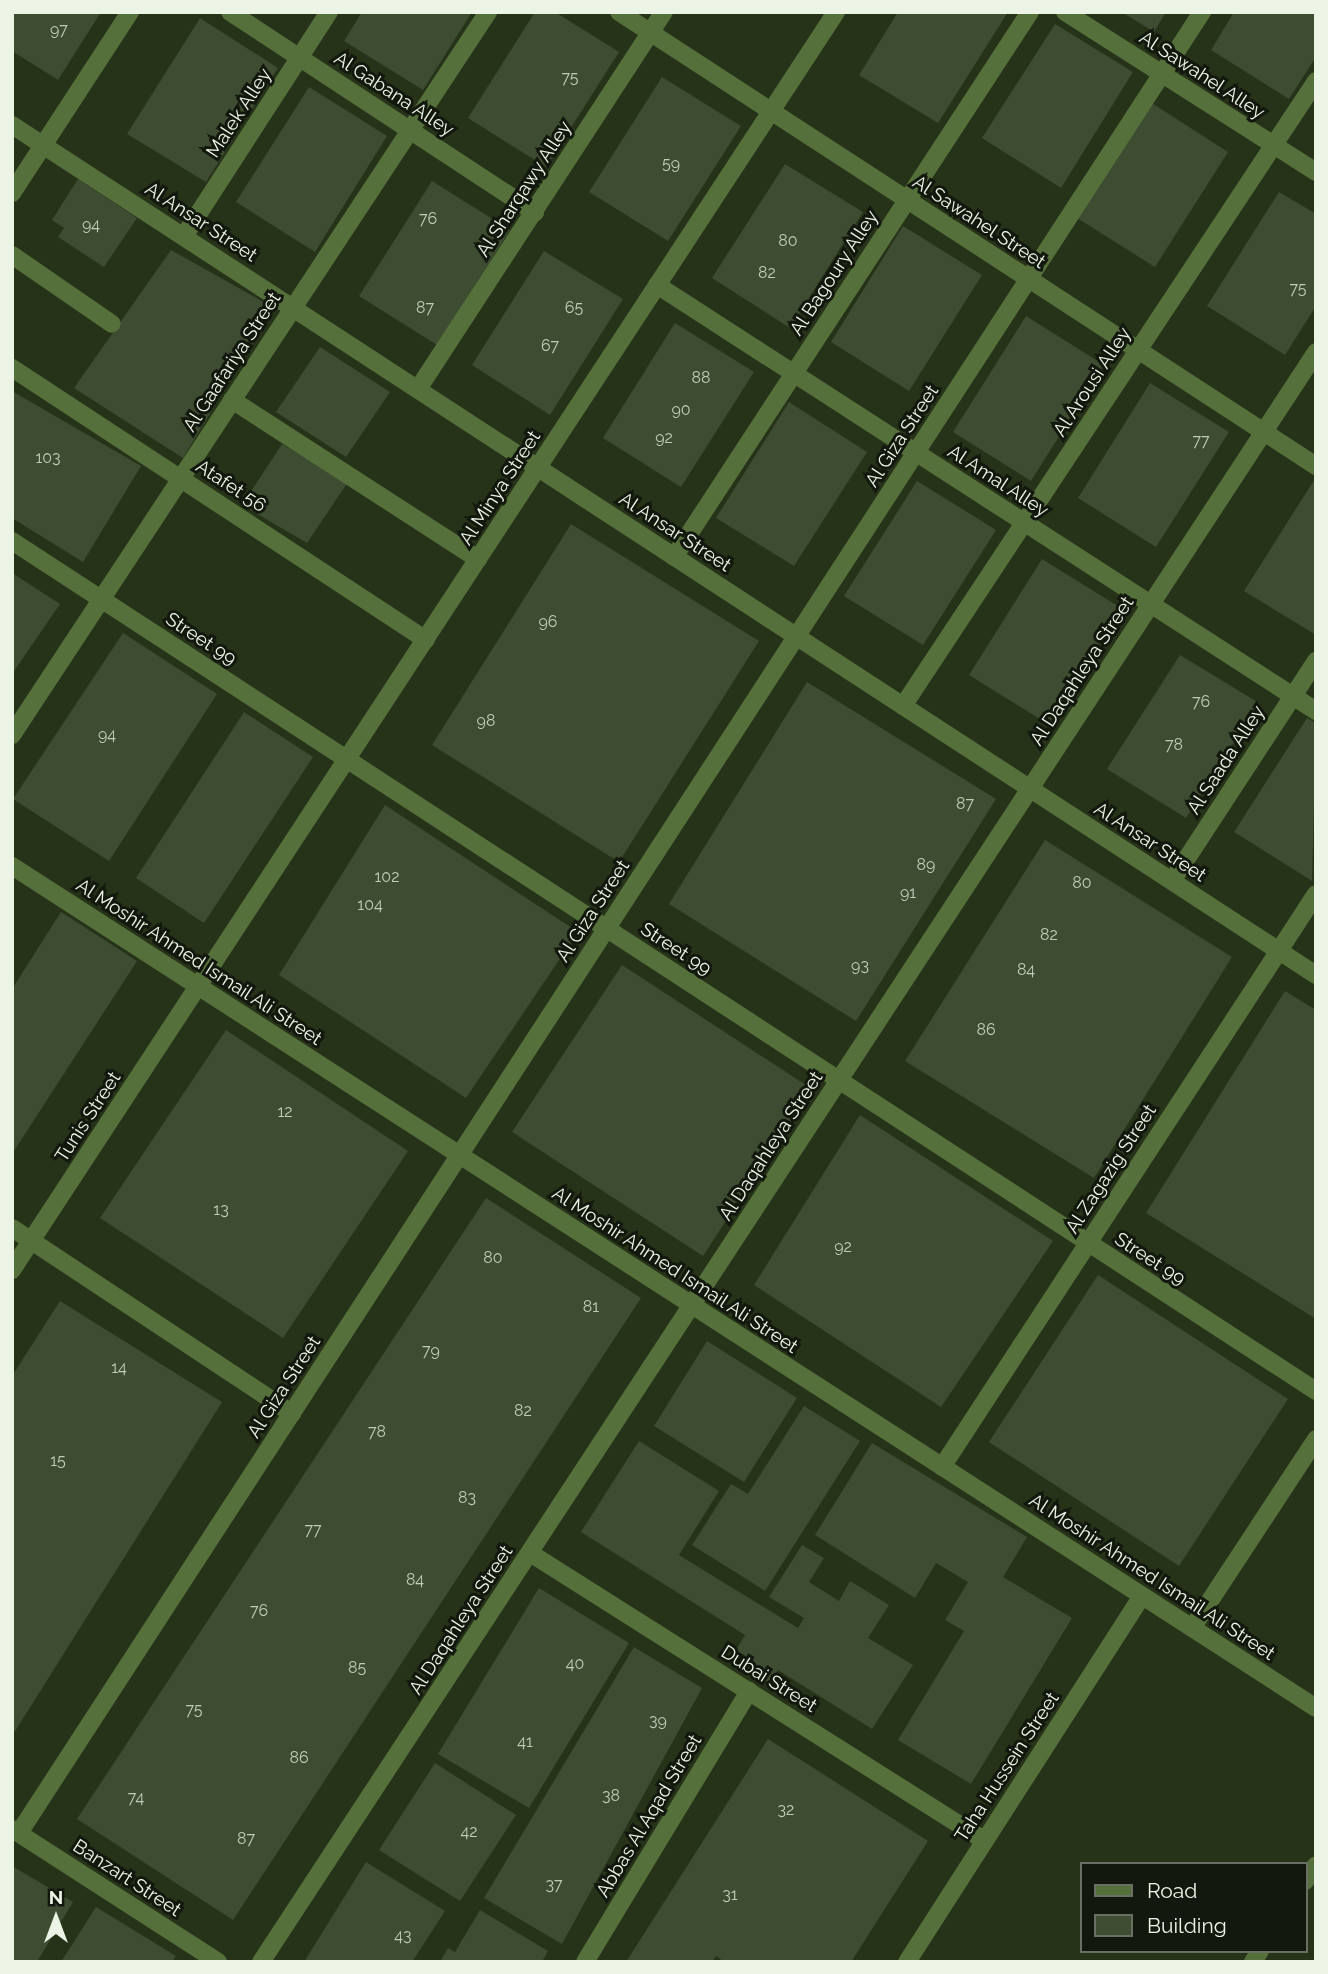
<!DOCTYPE html>
<html>
<head>
<meta charset="utf-8">
<style>
	body { margin:0 }
	#map { position:relative; width:1328px; height:1974px; overflow:hidden; background:#263319; font-family:Raleway,sans-serif }
	div>[style] { position:absolute }
	.building>* { inset:0; background:#3e4c31 }
	.minor>* { height:18px; margin:-9px; padding:0 9px; transform-origin:9px; border-radius:9px; background:#56703b }
	span { translate:-50% -50%; white-space:nowrap; text-align:center; line-height:1.15; -webkit-text-stroke:6px #12180d; paint-order:stroke }
	.number-label { font-size:16px; color:#c0cbb8 }
	.number-label span { -webkit-text-stroke-width:0 }
	.street-label { font-size:19px; color:#ecf5e5 }
	.frame { position:absolute; inset:0; border:14px solid #ecf5e5; pointer-events:none }
	.legend { position:absolute; left:1080px; top:1862px; width:228px; height:91px; box-sizing:border-box; background:#12180d; border:2px solid #697063; margin:0; padding:9px 12px; list-style:none; font-size:21px; color:#ecf5e5 }
	.legend li { display:flex; align-items:center; gap:14px; height:35px }
	.legend b { width:35px; border:2px solid #697063 }
	.north { position:absolute; left:21px; top:1883px; width:70px; height:70px; -webkit-text-stroke:5px #12180d; paint-order:stroke; rotate:0deg; font-size:19px; font-weight:700; line-height:28px; text-align:center; color:#ecf5e5 }
	.north::after { content:''; display:block; margin:auto; width:24px; height:32px; background:#ecf5e5; clip-path:polygon(50% 0,100% 100%,50% 72%,0 100%) }
</style>
</head>
<body>
<div id="map">
	<div class="building">
		<i style="clip-path:polygon(12px 12px,101px 12px,58px 80px,12px 51px)"></i>
		<i style="clip-path:polygon(362px 12px,472px 12px,423px 90px,344px 41px)"></i>
		<i style="clip-path:polygon(535px 12px,555px 12px,619px 52px,546px 167px,468px 118px)"></i>
		<i style="clip-path:polygon(898px 12px,1008px 12px,938px 123px,859px 75px)"></i>
		<i style="clip-path:polygon(1122px 12px,1166px 12px,1154px 32px)"></i>
		<i style="clip-path:polygon(1234px 12px,1316px 12px,1316px 57px,1289px 99px,1211px 50px)"></i>
		<i style="clip-path:polygon(200px 18px,278px 68px,206px 182px,127px 134px)"></i>
		<i style="clip-path:polygon(1055px 24px,1133px 72px,1061px 188px,982px 138px)"></i>
		<i style="clip-path:polygon(662px 77px,741px 126px,668px 241px,589px 192px)"></i>
		<i style="clip-path:polygon(309px 87px,387px 136px,315px 252px,236px 202px)"></i>
		<i style="clip-path:polygon(1150px 102px,1228px 152px,1155px 267px,1077px 218px)"></i>
		<i style="clip-path:polygon(785px 164px,863px 212px,790px 328px,712px 278px)"></i>
		<i style="clip-path:polygon(78px 179px,137px 218px,104px 267px,58px 237px,64px 228px,52px 220px)"></i>
		<i style="clip-path:polygon(432px 181px,510px 230px,437px 345px,359px 296px)"></i>
		<i style="clip-path:polygon(1279px 192px,1316px 214px,1316px 306px,1285px 355px,1207px 306px)"></i>
		<i style="clip-path:polygon(903px 226px,982px 275px,909px 391px,831px 342px)"></i>
		<i style="clip-path:polygon(171px 250px,274px 308px,183px 458px,74px 388px)"></i>
		<i style="clip-path:polygon(544px 251px,623px 299px,550px 415px,472px 365px)"></i>
		<i style="clip-path:polygon(1026px 316px,1104px 365px,1031px 481px,953px 432px)"></i>
		<i style="clip-path:polygon(675px 323px,754px 372px,681px 487px,603px 438px)"></i>
		<i style="clip-path:polygon(320px 347px,390px 392px,346px 457px,276px 412px)"></i>
		<i style="clip-path:polygon(1150px 383px,1229px 432px,1156px 547px,1078px 498px)"></i>
		<i style="clip-path:polygon(12px 391px,141px 466px,83px 562px,12px 518px)"></i>
		<i style="clip-path:polygon(789px 402px,867px 452px,794px 566px,716px 518px)"></i>
		<i style="clip-path:polygon(282px 444px,348px 482px,307px 543px,242px 505px)"></i>
		<i style="clip-path:polygon(1316px 477px,1316px 635px,1244px 591px)"></i>
		<i style="clip-path:polygon(917px 481px,996px 530px,923px 645px,844px 596px)"></i>
		<i style="clip-path:polygon(571px 524px,759px 641px,619px 862px,432px 745px)"></i>
		<i style="clip-path:polygon(1042px 559px,1121px 608px,1048px 724px,969px 675px)"></i>
		<i style="clip-path:polygon(12px 573px,60px 604px,12px 674px)"></i>
		<i style="clip-path:polygon(123px 633px,217px 694px,109px 861px,13px 799px)"></i>
		<i style="clip-path:polygon(1180px 655px,1259px 703px,1186px 818px,1107px 769px)"></i>
		<i style="clip-path:polygon(807px 682px,996px 799px,856px 1021px,669px 904px)"></i>
		<i style="clip-path:polygon(244px 712px,313px 757px,204px 923px,136px 878px)"></i>
		<i style="clip-path:polygon(1307px 718px,1316px 723px,1312px 881px,1234px 832px)"></i>
		<i style="clip-path:polygon(385px 805px,578px 932px,466px 1098px,279px 975px)"></i>
		<i style="clip-path:polygon(1045px 840px,1232px 957px,1094px 1178px,905px 1061px)"></i>
		<i style="clip-path:polygon(61px 912px,137px 961px,12px 1154px,12px 989px)"></i>
		<i style="clip-path:polygon(622px 965px,812px 1089px,703px 1256px,512px 1132px)"></i>
		<i style="clip-path:polygon(1285px 991px,1316px 1010px,1316px 1319px,1146px 1213px)"></i>
		<i style="clip-path:polygon(226px 1030px,408px 1151px,283px 1338px,100px 1218px)"></i>
		<i style="clip-path:polygon(860px 1115px,1053px 1241px,941px 1407px,754px 1285px)"></i>
		<i style="clip-path:polygon(486px 1198px,641px 1298px,233px 1920px,77px 1819px)"></i>
		<i style="clip-path:polygon(1098px 1275px,1288px 1399px,1179px 1566px,989px 1442px)"></i>
		<i style="clip-path:polygon(60px 1301px,222px 1402px,12px 1736px,12px 1376px)"></i>
		<i style="clip-path:polygon(707px 1341px,797px 1398px,744px 1482px,654px 1426px)"></i>
		<i style="clip-path:polygon(804px 1406px,860px 1441px,765px 1591px,692px 1545px,731px 1484px,748px 1494px)"></i>
		<i style="clip-path:polygon(639px 1441px,719px 1491px,679px 1555px,798px 1628px,804px 1618px,769px 1597px,802px 1545px,824px 1558px,809px 1582px,839px 1601px,850px 1581px,889px 1605px,868px 1638px,913px 1665px,872px 1729px,778px 1670px,768px 1685px,729px 1661px,745px 1635px,581px 1532px)"></i>
		<i style="clip-path:polygon(872px 1443px,1027px 1537px,1003px 1577px,1072px 1618px,971px 1784px,898px 1740px,964px 1631px,945px 1620px,968px 1582px,936px 1563px,915px 1598px,815px 1535px)"></i>
		<i style="clip-path:polygon(539px 1588px,629px 1643px,529px 1808px,438px 1754px)"></i>
		<i style="clip-path:polygon(634px 1647px,702px 1688px,562px 1944px,484px 1898px)"></i>
		<i style="clip-path:polygon(768px 1739px,928px 1841px,851px 1962px,724px 1962px,716px 1956px,712px 1962px,626px 1962px)"></i>
		<i style="clip-path:polygon(435px 1763px,516px 1815px,460px 1901px,379px 1850px)"></i>
		<i style="clip-path:polygon(366px 1862px,445px 1911px,412px 1962px,304px 1962px)"></i>
		<i style="clip-path:polygon(12px 1866px,73px 1902px,37px 1962px,12px 1962px)"></i>
		<i style="clip-path:polygon(96px 1907px,176px 1956px,172px 1962px,61px 1962px)"></i>
		<i style="clip-path:polygon(480px 1910px,548px 1951px,542px 1962px,440px 1962px,448px 1948px,455px 1952px)"></i>
	</div>
	<div class="minor">
		<i style="left:230px;top:12px;width:365px;rotate:33.3deg"></i>
		<i style="left:619px;top:12px;width:832px;rotate:33.08deg"></i>
		<i style="left:1065px;top:12px;width:298px;rotate:32.5deg"></i>
		<i style="left:12px;top:125px;width:1557px;rotate:33.1deg"></i>
		<i style="left:12px;top:193px;width:216px;rotate:-56.9deg"></i>
		<i style="left:184px;top:236px;width:267px;rotate:-57.1deg"></i>
		<i style="left:12px;top:255px;width:121px;rotate:34.6deg"></i>
		<i style="left:657px;top:285px;width:785px;rotate:32.88deg"></i>
		<i style="left:12px;top:368px;width:495px;rotate:33.3deg"></i>
		<i style="left:418px;top:389px;width:450px;rotate:-56.9deg"></i>
		<i style="left:232px;top:400px;width:293px;rotate:32.9deg"></i>
		<i style="left:12px;top:541px;width:1557px;rotate:33.1deg"></i>
		<i style="left:674px;top:557px;width:651px;rotate:-56.85deg"></i>
		<i style="left:903px;top:706px;width:749px;rotate:-56.54deg"></i>
		<i style="left:12px;top:735px;width:866px;rotate:-56.64deg"></i>
		<i style="left:12px;top:866px;width:1552px;rotate:32.85deg"></i>
		<i style="left:1172px;top:881px;width:263px;rotate:-56.8deg"></i>
		<i style="left:12px;top:1228px;width:336px;rotate:33.5deg"></i>
		<i style="left:12px;top:1270px;width:1504px;rotate:-56.77deg"></i>
		<i style="left:942px;top:1467px;width:684px;rotate:-56.87deg"></i>
		<i style="left:530px;top:1553px;width:538px;rotate:32.33deg"></i>
		<i style="left:1192px;top:1628px;width:226px;rotate:-56.7deg"></i>
		<i style="left:12px;top:1829px;width:245px;rotate:32.8deg"></i>
		<i style="left:19px;top:1833px;width:2172px;rotate:-56.99deg"></i>
		<i style="left:1305px;top:1881px;width:19px;rotate:-55deg"></i>
		<i style="left:261px;top:1962px;width:1925px;rotate:-56.76deg"></i>
		<i style="left:585px;top:1962px;width:317px;rotate:-58.8deg"></i>
		<i style="left:907px;top:1962px;width:435px;rotate:-57.3deg"></i>
		<i style="left:1253px;top:1962px;width:13px;rotate:-58deg"></i>
	</div>
	<div class="number-label">
		<span style="left:59px;top:30px">97</span>
		<span style="left:570px;top:78px">75</span>
		<span style="left:671px;top:164px">59</span>
		<span style="left:428px;top:219px">76</span>
		<span style="left:91px;top:225px">94</span>
		<span style="left:788px;top:241px">80</span>
		<span style="left:767px;top:273px">82</span>
		<span style="left:1298px;top:289px">75</span>
		<span style="left:425px;top:308px">87</span>
		<span style="left:574px;top:308px">65</span>
		<span style="left:550px;top:346px">67</span>
		<span style="left:701px;top:378px">88</span>
		<span style="left:681px;top:410px">90</span>
		<span style="left:664px;top:438px">92</span>
		<span style="left:1201px;top:441px">77</span>
		<span style="left:48px;top:458px">103</span>
		<span style="left:548px;top:622px">96</span>
		<span style="left:1201px;top:702px">76</span>
		<span style="left:486px;top:721px">98</span>
		<span style="left:107px;top:735px">94</span>
		<span style="left:1174px;top:745px">78</span>
		<span style="left:965px;top:804px">87</span>
		<span style="left:926px;top:865px">89</span>
		<span style="left:387px;top:877px">102</span>
		<span style="left:1082px;top:883px">80</span>
		<span style="left:908px;top:893px">91</span>
		<span style="left:370px;top:905px">104</span>
		<span style="left:1049px;top:935px">82</span>
		<span style="left:860px;top:966px">93</span>
		<span style="left:1026px;top:970px">84</span>
		<span style="left:986px;top:1030px">86</span>
		<span style="left:285px;top:1112px">12</span>
		<span style="left:221px;top:1210px">13</span>
		<span style="left:843px;top:1247px">92</span>
		<span style="left:493px;top:1258px">80</span>
		<span style="left:591px;top:1307px">81</span>
		<span style="left:431px;top:1351px">79</span>
		<span style="left:119px;top:1368px">14</span>
		<span style="left:523px;top:1411px">82</span>
		<span style="left:377px;top:1432px">78</span>
		<span style="left:58px;top:1461px">15</span>
		<span style="left:467px;top:1498px">83</span>
		<span style="left:313px;top:1530px">77</span>
		<span style="left:415px;top:1580px">84</span>
		<span style="left:259px;top:1611px">76</span>
		<span style="left:575px;top:1664px">40</span>
		<span style="left:357px;top:1668px">85</span>
		<span style="left:194px;top:1710px">75</span>
		<span style="left:658px;top:1721px">39</span>
		<span style="left:525px;top:1742px">41</span>
		<span style="left:299px;top:1758px">86</span>
		<span style="left:611px;top:1796px">38</span>
		<span style="left:136px;top:1798px">74</span>
		<span style="left:786px;top:1810px">32</span>
		<span style="left:469px;top:1832px">42</span>
		<span style="left:246px;top:1839px">87</span>
		<span style="left:554px;top:1885px">37</span>
		<span style="left:730px;top:1895px">31</span>
		<span style="left:403px;top:1936px">43</span>
	</div>
	<div class="street-label">
		<span style="left:1202px;top:75px;rotate:33deg">Al Sawahel Alley</span>
		<span style="left:394px;top:94px;rotate:33deg">Al Gabana Alley</span>
		<span style="left:239px;top:113px;rotate:-57deg">Malek Alley</span>
		<span style="left:524px;top:189px;rotate:-57deg">Al Sharqawy Alley</span>
		<span style="left:201px;top:222px;rotate:33deg">Al Ansar Street</span>
		<span style="left:979px;top:222px;rotate:33deg">Al Sawahel Street</span>
		<span style="left:834px;top:273px;rotate:-57deg">Al Bagoury Alley</span>
		<span style="left:232px;top:362px;rotate:-57deg">Al Gaafariya Street</span>
		<span style="left:1092px;top:382px;rotate:-57deg">Al Arousi Alley</span>
		<span style="left:902px;top:436px;rotate:-57deg">Al Giza Street</span>
		<span style="left:998px;top:481px;rotate:33deg">Al Amal Alley</span>
		<span style="left:231px;top:486px;rotate:33deg">Atafet 56</span>
		<span style="left:500px;top:488px;rotate:-57deg">Al Minya Street</span>
		<span style="left:675px;top:532px;rotate:33deg">Al Ansar Street</span>
		<span style="left:201px;top:639px;rotate:33deg">Street 99</span>
		<span style="left:1082px;top:671px;rotate:-57deg">Al Daqahleya Street</span>
		<span style="left:1226px;top:760px;rotate:-57deg">Al Saada Alley</span>
		<span style="left:1150px;top:842px;rotate:33deg">Al Ansar Street</span>
		<span style="left:593px;top:911px;rotate:-57deg">Al Giza Street</span>
		<span style="left:676px;top:949px;rotate:33deg">Street 99</span>
		<span style="left:199px;top:962px;rotate:33deg">Al Moshir Ahmed Ismail Ali Street</span>
		<span style="left:88px;top:1117px;rotate:-57deg">Tunis Street</span>
		<span style="left:771px;top:1146px;rotate:-57deg">Al Daqahleya Street</span>
		<span style="left:1111px;top:1169px;rotate:-57deg">Al Zagazig Street</span>
		<span style="left:1150px;top:1259px;rotate:33deg">Street 99</span>
		<span style="left:675px;top:1270px;rotate:33deg">Al Moshir Ahmed Ismail Ali Street</span>
		<span style="left:284px;top:1387px;rotate:-57deg">Al Giza Street</span>
		<span style="left:1152px;top:1577px;rotate:33deg">Al Moshir Ahmed Ismail Ali Street</span>
		<span style="left:461px;top:1620px;rotate:-57deg">Al Daqahleya Street</span>
		<span style="left:769px;top:1679px;rotate:32deg">Dubai Street</span>
		<span style="left:1007px;top:1767px;rotate:-57deg">Taha Hussein Street</span>
		<span style="left:649px;top:1816px;rotate:-59deg">Abbas Al Aqad Street</span>
		<span style="left:127px;top:1878px;rotate:33deg">Banzart Street</span>
	</div>
	<div class="frame"></div>
	<ul class="legend">
	<li><b style="height:9px;background:#56703b"></b>Road</li>
	<li><b style="height:19px;background:#3e4c31"></b>Building</li>
	</ul>
	<div class="north">N</div>
</div>
</body>
</html>
